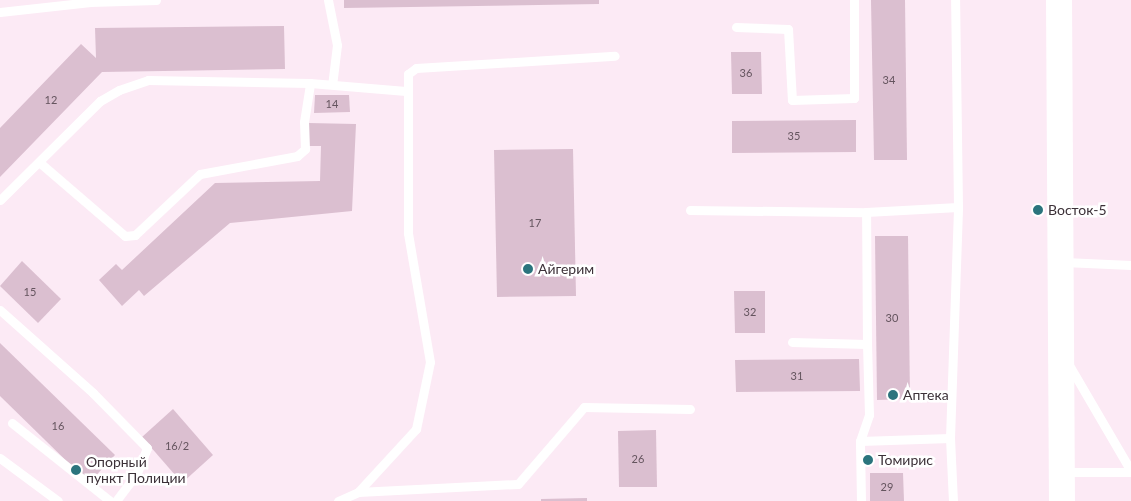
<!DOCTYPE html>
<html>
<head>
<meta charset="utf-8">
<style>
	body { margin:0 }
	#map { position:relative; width:1131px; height:501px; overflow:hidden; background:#fceaf5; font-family:Lato,sans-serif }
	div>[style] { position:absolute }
	.building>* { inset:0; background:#dbbfd0 }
	.service>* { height:9px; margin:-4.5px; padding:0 4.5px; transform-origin:4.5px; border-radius:4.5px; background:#fff }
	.primary>* { height:26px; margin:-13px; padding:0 13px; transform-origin:13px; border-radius:13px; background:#fff }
	.dots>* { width:14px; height:14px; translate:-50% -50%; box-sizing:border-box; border:2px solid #fff; border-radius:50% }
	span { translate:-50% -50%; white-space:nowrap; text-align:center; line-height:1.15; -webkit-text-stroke:5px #fff; paint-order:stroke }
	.number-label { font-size:11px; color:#64545e }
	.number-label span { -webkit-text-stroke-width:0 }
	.poi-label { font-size:14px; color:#3c3138 }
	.left { translate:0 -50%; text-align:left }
</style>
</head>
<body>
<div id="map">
	<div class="building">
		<i style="clip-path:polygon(344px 0,599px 0,599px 4px,344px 8px)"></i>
		<i style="clip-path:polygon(871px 0,905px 0,907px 160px,874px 160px)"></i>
		<i style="clip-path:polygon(284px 26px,285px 69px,102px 72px,0 177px,0 128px,81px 44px,96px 58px,95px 28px)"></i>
		<i style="clip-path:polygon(731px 52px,761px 52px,762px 94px,732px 94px)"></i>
		<i style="clip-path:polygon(315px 95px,349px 95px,350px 112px,314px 113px)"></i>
		<i style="clip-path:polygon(856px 120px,856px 152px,732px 153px,732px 121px)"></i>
		<i style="clip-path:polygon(308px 123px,356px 124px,352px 211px,230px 223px,144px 296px,139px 290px,122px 306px,99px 280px,116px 264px,122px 270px,215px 183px,320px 181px,321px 146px,309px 146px)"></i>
		<i style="clip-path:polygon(573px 149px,576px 296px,497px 297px,494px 150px)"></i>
		<i style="clip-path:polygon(875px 236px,908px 236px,910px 399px,877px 400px)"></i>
		<i style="clip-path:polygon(22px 261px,61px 299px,38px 323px,0 286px)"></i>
		<i style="clip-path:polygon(734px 291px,765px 291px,765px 333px,735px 333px)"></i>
		<i style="clip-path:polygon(0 343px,115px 455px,89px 483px,0 396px)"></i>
		<i style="clip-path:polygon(859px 359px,860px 391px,736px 392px,735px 360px)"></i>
		<i style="clip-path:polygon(173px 409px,213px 455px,182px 483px,142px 437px)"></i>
		<i style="clip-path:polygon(656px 430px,657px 487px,619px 487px,618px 431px)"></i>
		<i style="clip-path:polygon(870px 473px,903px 473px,904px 501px,870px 501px)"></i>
		<i style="clip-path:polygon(587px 498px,587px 501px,541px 501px,541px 499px)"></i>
	</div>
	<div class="service">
		<i style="left:328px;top:0;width:46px;rotate:78.7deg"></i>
		<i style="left:337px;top:45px;width:39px;rotate:97deg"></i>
		<i style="left:0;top:12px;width:91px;rotate:-6.3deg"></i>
		<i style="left:90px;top:2px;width:66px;rotate:-1.7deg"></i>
		<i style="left:736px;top:27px;width:52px;rotate:2.2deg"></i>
		<i style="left:788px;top:29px;width:71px;rotate:86.8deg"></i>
		<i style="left:792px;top:100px;width:62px;rotate:-1.8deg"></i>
		<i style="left:854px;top:98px;width:98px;rotate:-90deg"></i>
		<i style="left:39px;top:162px;width:113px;rotate:40.7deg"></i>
		<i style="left:125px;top:236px;width:10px;rotate:-6deg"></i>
		<i style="left:135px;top:235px;width:89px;rotate:-43.2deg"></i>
		<i style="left:200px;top:174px;width:99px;rotate:-10.5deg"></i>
		<i style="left:297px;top:156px;width:11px;rotate:-41deg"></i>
		<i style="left:305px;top:149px;width:27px;rotate:-92deg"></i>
		<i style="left:304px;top:122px;width:39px;rotate:-81deg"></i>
		<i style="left:0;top:200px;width:141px;rotate:-44.7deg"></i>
		<i style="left:100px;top:101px;width:22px;rotate:-30deg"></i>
		<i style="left:119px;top:90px;width:31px;rotate:-19deg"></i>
		<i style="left:148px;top:80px;width:162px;rotate:1.1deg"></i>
		<i style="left:310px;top:83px;width:96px;rotate:4.8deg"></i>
		<i style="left:690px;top:210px;width:176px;rotate:0.7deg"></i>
		<i style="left:1064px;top:262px;width:67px;rotate:2.6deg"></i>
		<i style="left:0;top:310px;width:125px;rotate:41.7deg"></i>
		<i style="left:93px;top:393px;width:77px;rotate:45.5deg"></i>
		<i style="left:147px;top:448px;width:27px;rotate:112deg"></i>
		<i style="left:137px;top:473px;width:35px;rotate:127deg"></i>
		<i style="left:792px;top:342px;width:75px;rotate:1.5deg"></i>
		<i style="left:867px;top:344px;width:132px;rotate:-90.4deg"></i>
		<i style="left:866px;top:212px;width:92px;rotate:-3.1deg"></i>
		<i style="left:1069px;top:365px;width:123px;rotate:59.7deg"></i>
		<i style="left:12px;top:423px;width:125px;rotate:38.5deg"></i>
		<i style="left:950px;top:438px;width:231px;rotate:-88deg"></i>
		<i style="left:958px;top:207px;width:207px;rotate:-90.8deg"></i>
		<i style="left:860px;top:441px;width:28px;rotate:-71deg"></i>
		<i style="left:869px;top:415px;width:71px;rotate:-91.6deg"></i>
		<i style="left:0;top:458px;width:72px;rotate:36.6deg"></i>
		<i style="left:1064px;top:472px;width:67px"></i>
		<i style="left:358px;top:492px;width:86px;rotate:-47.4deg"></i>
		<i style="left:416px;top:429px;width:68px;rotate:-78.2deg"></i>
		<i style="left:430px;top:362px;width:131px;rotate:-99.7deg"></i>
		<i style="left:408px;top:233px;width:159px;rotate:-90deg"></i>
		<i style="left:408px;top:74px;width:10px;rotate:-37deg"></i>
		<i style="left:416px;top:68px;width:199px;rotate:-3.5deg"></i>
		<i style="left:338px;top:501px;width:22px;rotate:-24deg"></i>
		<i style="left:358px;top:492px;width:160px;rotate:-2.9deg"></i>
		<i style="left:518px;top:484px;width:101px;rotate:-49.4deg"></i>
		<i style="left:584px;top:407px;width:106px;rotate:1.1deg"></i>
		<i style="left:861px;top:501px;width:60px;rotate:-91deg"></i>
		<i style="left:860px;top:441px;width:90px;rotate:-1.9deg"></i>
		<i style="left:950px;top:438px;width:63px;rotate:87.3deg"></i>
	</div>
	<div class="primary">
		<i style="left:1059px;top:0;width:501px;rotate:89.66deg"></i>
	</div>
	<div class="dots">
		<i style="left:1038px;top:210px;background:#2b747d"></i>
		<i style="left:528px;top:269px;background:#2b747d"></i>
		<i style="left:893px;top:395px;background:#2b747d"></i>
		<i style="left:868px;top:460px;background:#2b747d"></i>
		<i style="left:76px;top:470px;background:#2b747d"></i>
	</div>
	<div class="number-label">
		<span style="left:746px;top:73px">36</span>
		<span style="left:889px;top:80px">34</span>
		<span style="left:51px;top:100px">12</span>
		<span style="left:332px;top:104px">14</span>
		<span style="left:794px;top:136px">35</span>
		<span style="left:535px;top:223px">17</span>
		<span style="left:30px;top:292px">15</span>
		<span style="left:750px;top:312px">32</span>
		<span style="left:892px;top:318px">30</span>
		<span style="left:797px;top:376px">31</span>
		<span style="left:58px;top:426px">16</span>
		<span style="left:177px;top:446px">16/2</span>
		<span style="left:638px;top:459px">26</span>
		<span style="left:887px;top:487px">29</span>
	</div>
	<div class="poi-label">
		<span class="left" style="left:1048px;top:210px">Восток-5</span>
		<span class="left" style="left:538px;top:269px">Айгерим</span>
		<span class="left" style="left:903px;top:395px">Аптека</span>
		<span class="left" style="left:878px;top:460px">Томирис</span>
		<span class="left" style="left:86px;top:470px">Опорный<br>пункт Полиции</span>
	</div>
</div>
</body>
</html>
